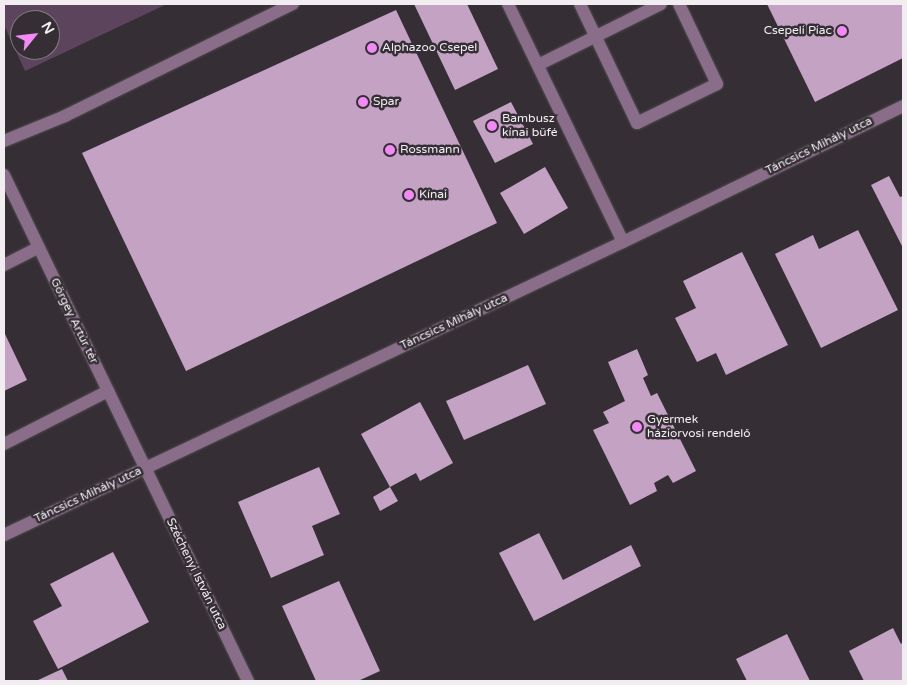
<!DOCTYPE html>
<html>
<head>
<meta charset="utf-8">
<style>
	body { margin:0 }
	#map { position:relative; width:907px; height:685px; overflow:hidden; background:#352f35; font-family:"Varela Round",sans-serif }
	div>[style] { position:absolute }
	.green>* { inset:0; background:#5c445d }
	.building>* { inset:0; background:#c4a2c4 }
	.roads { filter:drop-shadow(0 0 1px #534d53) drop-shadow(0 0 1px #534d53) }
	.minor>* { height:12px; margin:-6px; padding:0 6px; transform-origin:6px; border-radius:6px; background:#896d89 }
	.dots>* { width:14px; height:14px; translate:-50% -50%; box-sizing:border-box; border:2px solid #352f35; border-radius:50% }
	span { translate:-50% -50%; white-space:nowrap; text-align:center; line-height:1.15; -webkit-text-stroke:5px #352f35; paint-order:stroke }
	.poi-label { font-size:12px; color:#f1edf1 }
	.right { translate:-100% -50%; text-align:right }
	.left { translate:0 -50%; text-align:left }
	.street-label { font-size:12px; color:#f1edf1 }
	.frame { position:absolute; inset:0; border:5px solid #f1edf1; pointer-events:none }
	.north { position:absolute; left:10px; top:10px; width:50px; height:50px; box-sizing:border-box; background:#352f35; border:1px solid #807b80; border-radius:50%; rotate:61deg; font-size:14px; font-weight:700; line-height:20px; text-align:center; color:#f1edf1 }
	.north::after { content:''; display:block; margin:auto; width:18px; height:22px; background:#f18af4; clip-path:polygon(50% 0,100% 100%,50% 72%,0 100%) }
</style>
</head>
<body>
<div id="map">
	<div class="green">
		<i style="clip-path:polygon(evenodd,4px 4px,167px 4px,25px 71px,4px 25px,4px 4px,20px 20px,50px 20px,50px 50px,20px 50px,20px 20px)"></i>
	</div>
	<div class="building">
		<i style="clip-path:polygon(414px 4px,467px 4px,498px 69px,455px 90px)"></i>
		<i style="clip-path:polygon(767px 4px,903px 4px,903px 58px,815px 102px)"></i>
		<i style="clip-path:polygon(396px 10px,497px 223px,186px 371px,82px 153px)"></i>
		<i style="clip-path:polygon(511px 102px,533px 144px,495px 163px,473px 121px)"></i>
		<i style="clip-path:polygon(545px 167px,568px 208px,524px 234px,500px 193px)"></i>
		<i style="clip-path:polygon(889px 176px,900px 197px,903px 196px,903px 248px,871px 185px)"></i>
		<i style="clip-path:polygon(858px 230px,898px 310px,821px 348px,775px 254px,813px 235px,819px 249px)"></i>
		<i style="clip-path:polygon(742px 252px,788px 345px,726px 375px,716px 353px,697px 362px,675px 318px,696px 308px,683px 281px)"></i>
		<i style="clip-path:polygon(4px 332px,27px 380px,4px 391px)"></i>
		<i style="clip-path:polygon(637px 349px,648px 375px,643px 378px,651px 396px,657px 393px,696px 471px,673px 483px,668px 475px,654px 483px,657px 491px,630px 505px,593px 430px,609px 423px,603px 412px,625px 401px,608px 362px)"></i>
		<i style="clip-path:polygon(528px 365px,546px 404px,464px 440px,446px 401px)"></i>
		<i style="clip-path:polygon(420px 402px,453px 463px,420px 481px,416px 473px,390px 487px,361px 434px)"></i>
		<i style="clip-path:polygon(319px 467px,340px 514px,312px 526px,324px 555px,271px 578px,238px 502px)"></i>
		<i style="clip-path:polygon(390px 487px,398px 501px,380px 511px,373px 497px)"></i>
		<i style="clip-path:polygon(539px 533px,563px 580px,631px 545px,641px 566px,534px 621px,499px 553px)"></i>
		<i style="clip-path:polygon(113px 552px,149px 622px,58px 669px,33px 621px,62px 606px,50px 584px)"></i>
		<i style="clip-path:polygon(339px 581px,380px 671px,358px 681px,316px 681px,282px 606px)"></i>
		<i style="clip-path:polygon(893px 628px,901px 644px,903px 642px,903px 681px,864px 681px,849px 651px)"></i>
		<i style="clip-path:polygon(787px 634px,810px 681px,747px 681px,736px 659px)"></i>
		<i style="clip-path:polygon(62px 669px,68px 681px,36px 681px)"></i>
	</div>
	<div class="roads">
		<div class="minor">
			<i style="left:508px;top:4px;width:264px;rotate:64.2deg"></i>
			<i style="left:580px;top:4px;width:132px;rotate:64.4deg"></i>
			<i style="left:637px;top:123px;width:89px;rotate:-26deg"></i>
			<i style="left:717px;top:84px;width:89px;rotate:-115.4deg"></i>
			<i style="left:538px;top:65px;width:137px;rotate:-26.4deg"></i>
			<i style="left:4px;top:141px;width:66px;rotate:-22.3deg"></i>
			<i style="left:65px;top:116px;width:254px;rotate:-26.2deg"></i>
			<i style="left:4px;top:175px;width:562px;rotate:64.26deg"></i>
			<i style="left:4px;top:265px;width:39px;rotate:-27deg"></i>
			<i style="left:4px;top:444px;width:117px;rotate:-27deg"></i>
			<i style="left:4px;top:535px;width:685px;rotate:-25.33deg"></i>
			<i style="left:623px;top:242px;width:311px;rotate:-25.9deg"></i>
		</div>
	</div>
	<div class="dots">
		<i style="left:842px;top:31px;background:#f18af4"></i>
		<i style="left:372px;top:48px;background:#f18af4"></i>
		<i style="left:363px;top:102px;background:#f18af4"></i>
		<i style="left:492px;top:126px;background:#f18af4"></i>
		<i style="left:390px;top:150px;background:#f18af4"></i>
		<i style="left:409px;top:195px;background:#f18af4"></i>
		<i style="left:637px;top:427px;background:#f18af4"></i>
	</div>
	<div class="poi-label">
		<span class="right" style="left:832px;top:31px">Csepeli Piac</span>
		<span class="left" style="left:382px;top:48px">Alphazoo Csepel</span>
		<span class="left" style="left:373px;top:102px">Spar</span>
		<span class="left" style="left:502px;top:126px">Bambusz<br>kínai büfé</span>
		<span class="left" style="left:400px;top:150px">Rossmann</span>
		<span class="left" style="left:419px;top:195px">Kínai</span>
		<span class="left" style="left:647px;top:427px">Gyermek<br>háziorvosi rendelő</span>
	</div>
	<div class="street-label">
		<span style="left:819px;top:146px;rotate:-26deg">Táncsics Mihály utca</span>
		<span style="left:74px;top:321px;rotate:64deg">Görgey Artúr tér</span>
		<span style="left:454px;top:322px;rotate:-25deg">Táncsics Mihály utca</span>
		<span style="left:88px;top:495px;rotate:-25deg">Táncsics Mihály utca</span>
		<span style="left:196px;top:574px;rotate:64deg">Széchenyi István utca</span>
	</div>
	<div class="frame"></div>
	<div class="north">N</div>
</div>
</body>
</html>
